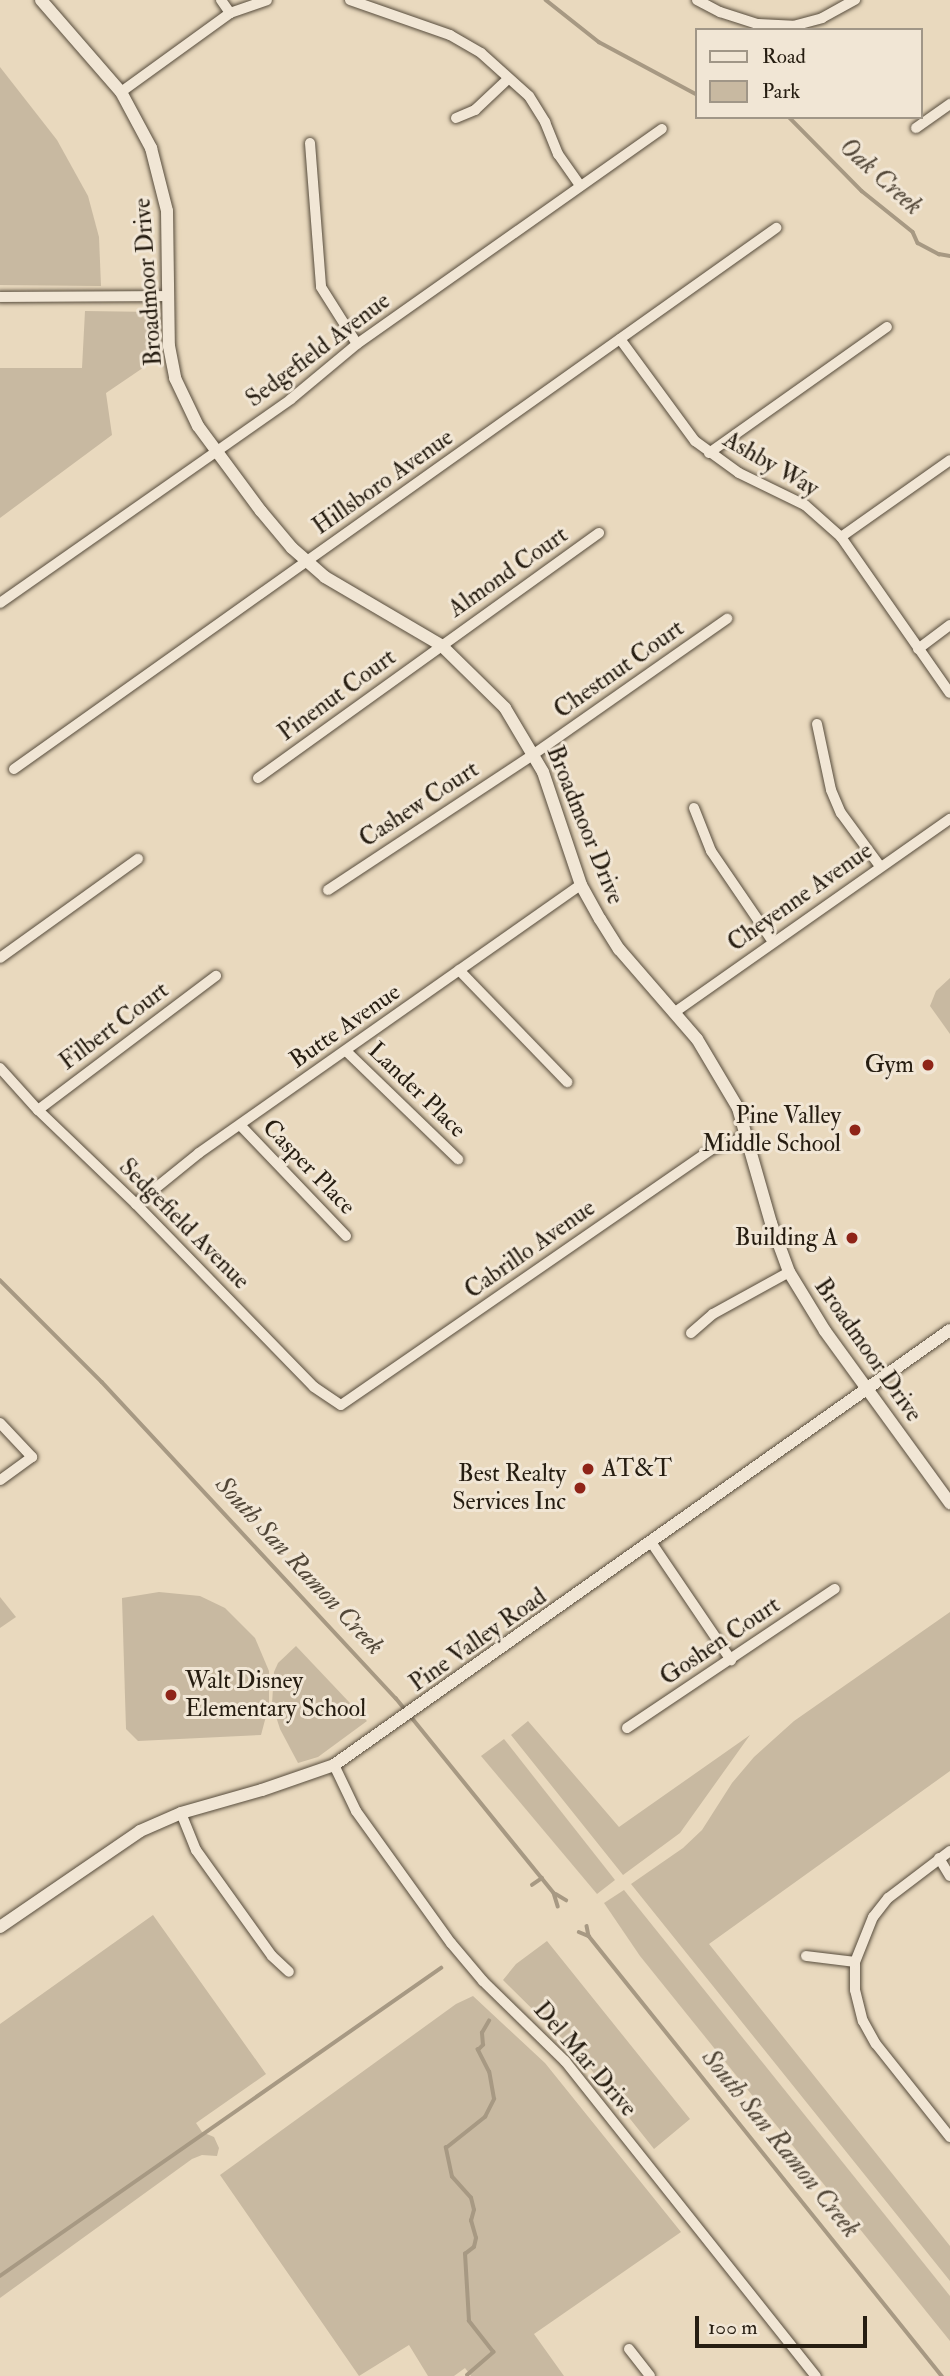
<!DOCTYPE html>
<html>
<head>
<meta charset="utf-8">
<style>
	body { margin:0 }
	#map { position:relative; width:950px; height:2376px; overflow:hidden; background:#e9d9be; font-family:"IM FELL Double Pica",serif }
	div>[style] { position:absolute }
	.green>* { inset:0; background:#c8b9a1 }
	.stream>* { height:3.5px; margin:-1.75px; padding:0 1.75px; transform-origin:1.75px; border-radius:1.75px; background:#a79983 }
	.roads { filter:drop-shadow(0 0 2px #574c3c) drop-shadow(0 0 2px #574c3c) }
	.minor>* { height:10px; margin:-5px; padding:0 5px; transform-origin:5px; border-radius:5px; background:#f1e6d5 }
	.tertiary>* { height:12px; margin:-6px; padding:0 6px; transform-origin:6px; border-radius:6px; background:#f1e6d5 }
	.dots>* { width:19px; height:19px; translate:-50% -50%; box-sizing:border-box; border:4px solid #f1e6d5; border-radius:50% }
	span { translate:-50% -50%; white-space:nowrap; text-align:center; line-height:1.15; -webkit-text-stroke:6px #f1e6d5; paint-order:stroke }
	.street-label { font-size:24px; color:#261d11 }
	.poi-label { font-size:24px; color:#261d11 }
	.right { translate:-100% -50%; text-align:right }
	.left { translate:0 -50%; text-align:left }
	.water-label { font-size:26px; color:#534839; font-style:italic }
	.legend { position:absolute; left:695px; top:28px; width:228px; height:91px; box-sizing:border-box; background:#f1e6d5; border:2px solid #a09687; margin:0; padding:9px 12px; list-style:none; font-size:21px; color:#261d11 }
	.legend li { display:flex; align-items:center; gap:14px; height:35px }
	.legend b { width:35px; border:2px solid #a09687 }
	.scale { position:absolute; left:695px; top:2316px; width:172px; height:32px; box-sizing:border-box; border:4px solid #261d11; border-top:0; padding-left:9px; font-size:21px; line-height:24px; white-space:nowrap; color:#261d11; -webkit-text-stroke:5px #f1e6d5; paint-order:stroke }
</style>
</head>
<body>
<div id="map">
	<div class="green">
		<i style="clip-path:polygon(0 67px,57px 140px,88px 196px,99px 237px,101px 286px,0 285px)"></i>
		<i style="clip-path:polygon(85px 311px,156px 312px,156px 359px,106px 393px,112px 435px,0 518px,0 368px,82px 368px)"></i>
		<i style="clip-path:polygon(950px 978px,950px 1034px,930px 1006px,936px 991px)"></i>
		<i style="clip-path:polygon(159px 1592px,200px 1596px,225px 1608px,255px 1638px,269px 1671px,269px 1705px,261px 1735px,138px 1741px,126px 1729px,122px 1598px)"></i>
		<i style="clip-path:polygon(0 1597px,16px 1617px,0 1628px)"></i>
		<i style="clip-path:polygon(950px 1612px,950px 1771px,709px 1944px,950px 2246px,950px 2281px,631px 1884px,683px 1848px,702px 1830px,732px 1783px,754px 1757px,794px 1721px)"></i>
		<i style="clip-path:polygon(296px 1646px,367px 1721px,318px 1757px,298px 1763px,280px 1729px,272px 1704px,274px 1672px,278px 1663px)"></i>
		<i style="clip-path:polygon(528px 1721px,619px 1827px,750px 1735px,680px 1833px,623px 1875px,511px 1735px)"></i>
		<i style="clip-path:polygon(504px 1739px,615px 1880px,597px 1894px,481px 1756px)"></i>
		<i style="clip-path:polygon(624px 1890px,950px 2296px,950px 2341px,640px 1956px,604px 1903px)"></i>
		<i style="clip-path:polygon(153px 1915px,266px 2074px,196px 2123px,202px 2132px,214px 2137px,219px 2148px,217px 2156px,202px 2155px,192px 2159px,0 2298px,0 2024px)"></i>
		<i style="clip-path:polygon(547px 1941px,690px 2119px,654px 2149px,581px 2057px,503px 1980px,516px 1964px)"></i>
		<i style="clip-path:polygon(473px 1996px,545px 2063px,681px 2232px,534px 2334px,564px 2376px,471px 2376px,465px 2368px,454px 2376px,428px 2376px,409px 2345px,359px 2376px,220px 2175px,456px 2004px)"></i>
	</div>
	<div class="stream">
		<i style="left:546px;top:0;width:68px;rotate:38.4deg"></i>
		<i style="left:599px;top:42px;width:110px;rotate:28.2deg"></i>
		<i style="left:789px;top:117px;width:104px;rotate:45.4deg"></i>
		<i style="left:862px;top:191px;width:65px;rotate:38.8deg"></i>
		<i style="left:913px;top:232px;width:12px;rotate:66deg"></i>
		<i style="left:918px;top:243px;width:24px;rotate:28deg"></i>
		<i style="left:939px;top:254px;width:11px;rotate:10deg"></i>
		<i style="left:0;top:1280px;width:144px;rotate:45deg"></i>
		<i style="left:102px;top:1382px;width:432px;rotate:47.1deg"></i>
		<i style="left:396px;top:1698px;width:251px;rotate:51deg"></i>
		<i style="left:554px;top:1893px;width:14px;rotate:73deg"></i>
		<i style="left:532px;top:1885px;width:12px;rotate:-35deg"></i>
		<i style="left:556px;top:1894px;width:12px;rotate:31deg"></i>
		<i style="left:587px;top:1926px;width:10px;rotate:79deg"></i>
		<i style="left:579px;top:1932px;width:11px;rotate:22deg"></i>
		<i style="left:589px;top:1936px;width:564px;rotate:51.26deg"></i>
		<i style="left:0;top:2276px;width:538px;rotate:-34.93deg"></i>
		<i style="left:467px;top:2375px;width:35px;rotate:-41deg"></i>
		<i style="left:493px;top:2352px;width:39px;rotate:-128deg"></i>
		<i style="left:469px;top:2321px;width:67px;rotate:-93.4deg"></i>
		<i style="left:465px;top:2254px;width:11px;rotate:-38deg"></i>
		<i style="left:474px;top:2247px;width:9px;rotate:-77deg"></i>
		<i style="left:476px;top:2238px;width:18px;rotate:-106deg"></i>
		<i style="left:471px;top:2221px;width:11px;rotate:-75deg"></i>
		<i style="left:474px;top:2210px;width:12px;rotate:-104deg"></i>
		<i style="left:471px;top:2198px;width:28px;rotate:-132deg"></i>
		<i style="left:452px;top:2177px;width:30px;rotate:-102deg"></i>
		<i style="left:446px;top:2148px;width:50px;rotate:-38.5deg"></i>
		<i style="left:485px;top:2117px;width:20px;rotate:-63deg"></i>
		<i style="left:494px;top:2099px;width:27px;rotate:-100deg"></i>
		<i style="left:489px;top:2072px;width:25px;rotate:-117deg"></i>
		<i style="left:478px;top:2050px;width:7px;rotate:-45deg"></i>
		<i style="left:483px;top:2045px;width:12px;rotate:-95deg"></i>
		<i style="left:482px;top:2033px;width:14px;rotate:-60deg"></i>
	</div>
	<div class="roads">
		<div class="minor">
			<i style="left:221px;top:0;width:16px;rotate:55deg"></i>
			<i style="left:350px;top:0;width:106px;rotate:19.3deg"></i>
			<i style="left:450px;top:35px;width:36px;rotate:30deg"></i>
			<i style="left:481px;top:53px;width:64px;rotate:41.9deg"></i>
			<i style="left:529px;top:96px;width:31px;rotate:58deg"></i>
			<i style="left:545px;top:122px;width:35px;rotate:68deg"></i>
			<i style="left:558px;top:154px;width:39px;rotate:55deg"></i>
			<i style="left:697px;top:0;width:26px;rotate:28deg"></i>
			<i style="left:720px;top:12px;width:40px;rotate:18deg"></i>
			<i style="left:758px;top:24px;width:35px;rotate:3deg"></i>
			<i style="left:793px;top:26px;width:30px;rotate:-15deg"></i>
			<i style="left:822px;top:18px;width:38px;rotate:-29deg"></i>
			<i style="left:121px;top:92px;width:135px;rotate:-35.9deg"></i>
			<i style="left:230px;top:13px;width:39px;rotate:-19deg"></i>
			<i style="left:456px;top:118px;width:21px;rotate:-23deg"></i>
			<i style="left:475px;top:110px;width:45px;rotate:-43.2deg"></i>
			<i style="left:916px;top:128px;width:42px;rotate:-35.2deg"></i>
			<i style="left:310px;top:143px;width:144px;rotate:85.6deg"></i>
			<i style="left:321px;top:287px;width:67px;rotate:57.7deg"></i>
			<i style="left:0;top:297px;width:168px;rotate:-0.3deg"></i>
			<i style="left:620px;top:339px;width:127px;rotate:53.7deg"></i>
			<i style="left:695px;top:441px;width:54px;rotate:36deg"></i>
			<i style="left:739px;top:473px;width:73px;rotate:25.9deg"></i>
			<i style="left:805px;top:505px;width:48px;rotate:41.6deg"></i>
			<i style="left:841px;top:537px;width:190px;rotate:55.1deg"></i>
			<i style="left:709px;top:453px;width:218px;rotate:-35.3deg"></i>
			<i style="left:841px;top:537px;width:133px;rotate:-35.2deg"></i>
			<i style="left:0;top:603px;width:355px;rotate:-35deg"></i>
			<i style="left:291px;top:399px;width:86px;rotate:-39.8deg"></i>
			<i style="left:357px;top:344px;width:373px;rotate:-35.2deg"></i>
			<i style="left:918px;top:649px;width:40px;rotate:-37deg"></i>
			<i style="left:817px;top:724px;width:67px;rotate:78deg"></i>
			<i style="left:831px;top:790px;width:25px;rotate:67deg"></i>
			<i style="left:841px;top:813px;width:66px;rotate:53.7deg"></i>
			<i style="left:14px;top:769px;width:935px;rotate:-35.37deg"></i>
			<i style="left:258px;top:778px;width:420px;rotate:-35.7deg"></i>
			<i style="left:694px;top:808px;width:46px;rotate:68.4deg"></i>
			<i style="left:711px;top:851px;width:110px;rotate:55.7deg"></i>
			<i style="left:328px;top:890px;width:247px;rotate:-33.4deg"></i>
			<i style="left:534px;top:754px;width:236px;rotate:-35deg"></i>
			<i style="left:0;top:958px;width:170px;rotate:-35.7deg"></i>
			<i style="left:459px;top:970px;width:156px;rotate:46deg"></i>
			<i style="left:675px;top:1012px;width:336px;rotate:-35.1deg"></i>
			<i style="left:346px;top:1051px;width:156px;rotate:44deg"></i>
			<i style="left:0;top:1068px;width:57px;rotate:47.9deg"></i>
			<i style="left:38px;top:1110px;width:136px;rotate:43.8deg"></i>
			<i style="left:136px;top:1204px;width:255px;rotate:45.8deg"></i>
			<i style="left:314px;top:1387px;width:32px;rotate:34deg"></i>
			<i style="left:341px;top:1405px;width:451px;rotate:-34.6deg"></i>
			<i style="left:712px;top:1149px;width:37px;rotate:-20deg"></i>
			<i style="left:38px;top:1110px;width:223px;rotate:-37deg"></i>
			<i style="left:241px;top:1126px;width:152px;rotate:46.3deg"></i>
			<i style="left:136px;top:1204px;width:81px;rotate:-39deg"></i>
			<i style="left:199px;top:1153px;width:467px;rotate:-35.1deg"></i>
			<i style="left:691px;top:1333px;width:29px;rotate:-41deg"></i>
			<i style="left:713px;top:1314px;width:87px;rotate:-28.9deg"></i>
			<i style="left:0;top:1423px;width:47px;rotate:46.7deg"></i>
			<i style="left:32px;top:1457px;width:39px;rotate:144deg"></i>
			<i style="left:651px;top:1542px;width:143px;rotate:55.9deg"></i>
			<i style="left:627px;top:1728px;width:250px;rotate:-33.8deg"></i>
			<i style="left:334px;top:1765px;width:51px;rotate:64.4deg"></i>
			<i style="left:356px;top:1811px;width:163px;rotate:54.3deg"></i>
			<i style="left:451px;top:1943px;width:50px;rotate:49.9deg"></i>
			<i style="left:483px;top:1981px;width:115px;rotate:44.3deg"></i>
			<i style="left:565px;top:2061px;width:403px;rotate:51.5deg"></i>
			<i style="left:181px;top:1813px;width:40px;rotate:68deg"></i>
			<i style="left:196px;top:1850px;width:130px;rotate:54.4deg"></i>
			<i style="left:272px;top:1956px;width:23px;rotate:43deg"></i>
			<i style="left:950px;top:1851px;width:78px;rotate:142.8deg"></i>
			<i style="left:888px;top:1898px;width:24px;rotate:128deg"></i>
			<i style="left:873px;top:1917px;width:48px;rotate:111.8deg"></i>
			<i style="left:855px;top:1962px;width:28px;rotate:90deg"></i>
			<i style="left:855px;top:1990px;width:32px;rotate:76deg"></i>
			<i style="left:863px;top:2021px;width:26px;rotate:61deg"></i>
			<i style="left:876px;top:2044px;width:119px;rotate:51.5deg"></i>
			<i style="left:939px;top:1858px;width:21px;rotate:59deg"></i>
			<i style="left:806px;top:1956px;width:49px;rotate:7deg"></i>
			<i style="left:629px;top:2349px;width:34px;rotate:52deg"></i>
		</div>
		<div class="tertiary">
			<i style="left:41px;top:0;width:122px;rotate:49deg"></i>
			<i style="left:121px;top:92px;width:64px;rotate:61.8deg"></i>
			<i style="left:151px;top:148px;width:65px;rotate:75.7deg"></i>
			<i style="left:167px;top:211px;width:135px;rotate:89.2deg"></i>
			<i style="left:169px;top:346px;width:33px;rotate:79deg"></i>
			<i style="left:175px;top:378px;width:53px;rotate:64.4deg"></i>
			<i style="left:198px;top:426px;width:106px;rotate:53.5deg"></i>
			<i style="left:261px;top:511px;width:48px;rotate:50deg"></i>
			<i style="left:292px;top:548px;width:44px;rotate:41.3deg"></i>
			<i style="left:325px;top:577px;width:134px;rotate:30.4deg"></i>
			<i style="left:441px;top:645px;width:90px;rotate:44.5deg"></i>
			<i style="left:505px;top:708px;width:74px;rotate:59.3deg"></i>
			<i style="left:543px;top:772px;width:119px;rotate:71.4deg"></i>
			<i style="left:581px;top:885px;width:39px;rotate:61deg"></i>
			<i style="left:600px;top:919px;width:36px;rotate:58deg"></i>
			<i style="left:619px;top:949px;width:119px;rotate:49.1deg"></i>
			<i style="left:697px;top:1039px;width:80px;rotate:59.3deg"></i>
			<i style="left:738px;top:1108px;width:120px;rotate:74deg"></i>
			<i style="left:771px;top:1223px;width:52px;rotate:69.8deg"></i>
			<i style="left:789px;top:1272px;width:69px;rotate:58.6deg"></i>
			<i style="left:825px;top:1331px;width:213px;rotate:54deg"></i>
			<i style="left:0;top:1927px;width:170px;rotate:-34.4deg"></i>
			<i style="left:140px;top:1831px;width:45px;rotate:-23.7deg"></i>
			<i style="left:181px;top:1813px;width:84px;rotate:-15.9deg"></i>
			<i style="left:262px;top:1790px;width:76px;rotate:-19.1deg"></i>
			<i style="left:334px;top:1765px;width:754px;rotate:-35.23deg"></i>
		</div>
	</div>
	<div class="dots">
		<i style="left:928px;top:1065px;background:#8f2418"></i>
		<i style="left:855px;top:1130px;background:#8f2418"></i>
		<i style="left:852px;top:1238px;background:#8f2418"></i>
		<i style="left:588px;top:1469px;background:#8f2418"></i>
		<i style="left:580px;top:1488px;background:#8f2418"></i>
		<i style="left:171px;top:1695px;background:#8f2418"></i>
	</div>
	<div class="street-label">
		<span style="left:148px;top:282px;rotate:-94deg">Broadmoor Drive</span>
		<span style="left:318px;top:350px;rotate:-37deg">Sedgefield Avenue</span>
		<span style="left:771px;top:464px;rotate:30deg">Ashby Way</span>
		<span style="left:383px;top:482px;rotate:-35deg">Hillsboro Avenue</span>
		<span style="left:508px;top:572px;rotate:-35deg">Almond Court</span>
		<span style="left:619px;top:669px;rotate:-35deg">Chestnut Court</span>
		<span style="left:337px;top:695px;rotate:-36deg">Pinenut Court</span>
		<span style="left:419px;top:804px;rotate:-33deg">Cashew Court</span>
		<span style="left:585px;top:825px;rotate:68deg">Broadmoor Drive</span>
		<span style="left:800px;top:897px;rotate:-35deg">Cheyenne Avenue</span>
		<span style="left:114px;top:1026px;rotate:-37deg">Filbert Court</span>
		<span style="left:345px;top:1026px;rotate:-35deg">Butte Avenue</span>
		<span style="left:417px;top:1090px;rotate:44deg">Lander Place</span>
		<span style="left:309px;top:1167px;rotate:46deg">Casper Place</span>
		<span style="left:184px;top:1224px;rotate:45deg">Sedgefield Avenue</span>
		<span style="left:530px;top:1249px;rotate:-35deg">Cabrillo Avenue</span>
		<span style="left:868px;top:1350px;rotate:55deg">Broadmoor Drive</span>
		<span style="left:478px;top:1640px;rotate:-35deg">Pine Valley Road</span>
		<span style="left:720px;top:1641px;rotate:-34deg">Goshen Court</span>
		<span style="left:585px;top:2059px;rotate:49deg">Del Mar Drive</span>
	</div>
	<div class="poi-label">
		<span class="right" style="left:914px;top:1065px">Gym</span>
		<span class="right" style="left:841px;top:1130px">Pine Valley<br>Middle School</span>
		<span class="right" style="left:838px;top:1238px">Building A</span>
		<span class="left" style="left:602px;top:1469px">AT&amp;T</span>
		<span class="right" style="left:566px;top:1488px">Best Realty<br>Services Inc</span>
		<span class="left" style="left:185px;top:1695px">Walt Disney<br>Elementary School</span>
	</div>
	<div class="water-label">
		<span style="left:880px;top:177px;rotate:42deg">Oak Creek</span>
		<span style="left:299px;top:1566px;rotate:47deg">South San Ramon Creek</span>
		<span style="left:780px;top:2144px;rotate:51deg">South San Ramon Creek</span>
	</div>
	<ul class="legend">
	<li><b style="height:9px;background:#f1e6d5"></b>Road</li>
	<li><b style="height:19px;background:#c8b9a1"></b>Park</li>
	</ul>
	<div class="scale">100 m</div>
</div>
</body>
</html>
